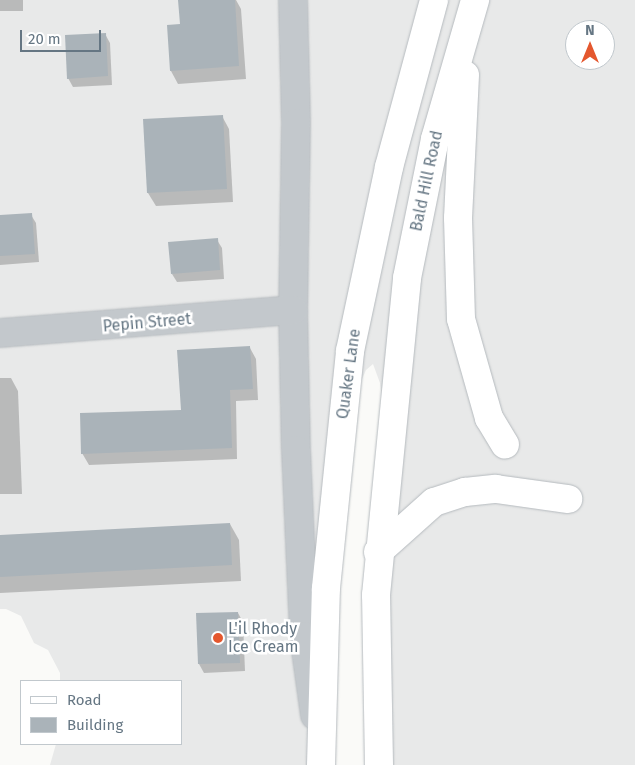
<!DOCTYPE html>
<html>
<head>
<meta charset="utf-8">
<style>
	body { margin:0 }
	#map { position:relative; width:635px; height:765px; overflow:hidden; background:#fafaf8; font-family:"Fira Sans",sans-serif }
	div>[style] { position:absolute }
	.built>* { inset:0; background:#e8e9e9 }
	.shadow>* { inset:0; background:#0003 }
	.building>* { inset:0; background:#aab3b9 }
	.roads { filter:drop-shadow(0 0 1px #b5babe) drop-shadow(0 0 1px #b5babe) }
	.minor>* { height:28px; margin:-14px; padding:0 14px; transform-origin:14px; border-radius:14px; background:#c3c8cc }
	.primary>* { height:28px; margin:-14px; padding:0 14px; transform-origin:14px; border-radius:14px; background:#fff }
	.dots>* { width:14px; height:14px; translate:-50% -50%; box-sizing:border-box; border:2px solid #fff; border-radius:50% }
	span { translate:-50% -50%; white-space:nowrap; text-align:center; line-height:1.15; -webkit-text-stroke:5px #fff; paint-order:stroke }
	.street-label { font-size:16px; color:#657683 }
	.poi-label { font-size:16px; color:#657683 }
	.left { translate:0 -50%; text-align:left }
	.legend { position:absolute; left:20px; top:680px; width:162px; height:65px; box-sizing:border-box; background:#fff; border:1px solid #c1c8cd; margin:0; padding:6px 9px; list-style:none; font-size:15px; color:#657683 }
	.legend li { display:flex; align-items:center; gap:10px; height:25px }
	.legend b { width:25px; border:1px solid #c1c8cd }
	.north { position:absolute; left:565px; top:20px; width:50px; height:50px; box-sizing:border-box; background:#fff; border:1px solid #c1c8cd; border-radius:50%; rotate:0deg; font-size:14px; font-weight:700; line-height:20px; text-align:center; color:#657683 }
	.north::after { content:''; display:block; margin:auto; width:18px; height:22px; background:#e4572e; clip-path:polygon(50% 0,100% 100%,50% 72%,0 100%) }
	.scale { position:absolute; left:20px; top:30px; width:81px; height:22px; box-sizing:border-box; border:2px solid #657683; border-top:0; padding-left:6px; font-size:15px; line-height:18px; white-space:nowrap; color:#657683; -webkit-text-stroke:4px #fff; paint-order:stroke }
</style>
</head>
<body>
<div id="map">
	<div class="built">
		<i style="clip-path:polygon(evenodd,0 0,635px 0,635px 765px,382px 765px,385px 419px,380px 383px,373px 364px,366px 370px,341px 427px,329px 765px,50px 765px,56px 744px,181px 744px,181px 681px,60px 681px,60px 673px,48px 650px,34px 643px,21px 616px,6px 609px,0 609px,0 0,575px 30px,605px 30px,605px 60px,575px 60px,575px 30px)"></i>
	</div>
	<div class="shadow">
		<i style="clip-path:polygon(0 0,23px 0,23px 11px,0 11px)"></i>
		<i style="clip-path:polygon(187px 0,236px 0,241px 9px,246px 79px,178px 84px,171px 71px,168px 26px,181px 25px)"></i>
		<i style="clip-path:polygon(105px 34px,110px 43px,112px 85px,73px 87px,68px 78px)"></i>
		<i style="clip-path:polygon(222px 116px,229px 129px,233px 202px,156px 206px,148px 193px,145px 120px)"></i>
		<i style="clip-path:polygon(31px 215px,36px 223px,39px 262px,0 265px,0 217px)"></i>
		<i style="clip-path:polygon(217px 240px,222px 248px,224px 279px,177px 282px,172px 274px)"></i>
		<i style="clip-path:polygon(250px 348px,256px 359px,258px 400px,236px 401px,237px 459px,89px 465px,82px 453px,182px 411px)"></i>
		<i style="clip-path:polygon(0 378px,11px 378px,18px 391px,22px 494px,0 494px)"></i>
		<i style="clip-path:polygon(230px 524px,239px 540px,241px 581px,0 593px,0 536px)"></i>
		<i style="clip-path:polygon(238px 613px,243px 622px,245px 671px,204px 673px,199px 664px,197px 615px)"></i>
	</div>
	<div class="building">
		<i style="clip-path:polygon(178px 0,235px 0,239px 66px,170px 71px,167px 25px,180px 24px)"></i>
		<i style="clip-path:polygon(106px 33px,108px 76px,67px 79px,65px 35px)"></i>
		<i style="clip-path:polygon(223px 115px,227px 189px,147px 193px,143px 119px)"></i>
		<i style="clip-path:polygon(32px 213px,35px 254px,0 256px,0 215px)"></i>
		<i style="clip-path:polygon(218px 238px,220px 270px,171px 274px,168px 242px)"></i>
		<i style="clip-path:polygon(250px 346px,253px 389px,230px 390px,232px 448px,81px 454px,80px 413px,181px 410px,177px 350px)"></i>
		<i style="clip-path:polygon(230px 523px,232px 565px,0 577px,0 535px)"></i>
		<i style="clip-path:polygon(238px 612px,240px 663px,198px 664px,196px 613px)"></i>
	</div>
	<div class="roads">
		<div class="minor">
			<i style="left:293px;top:0;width:123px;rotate:88.6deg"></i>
			<i style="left:296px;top:123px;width:187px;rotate:90.9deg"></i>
			<i style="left:293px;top:310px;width:140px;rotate:88.8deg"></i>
			<i style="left:296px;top:450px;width:186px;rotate:87.5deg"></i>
			<i style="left:304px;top:636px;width:80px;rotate:82.1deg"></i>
			<i style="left:0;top:333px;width:294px;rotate:-4.5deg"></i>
		</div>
		<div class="primary">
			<i style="left:465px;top:75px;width:143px;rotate:92.8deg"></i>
			<i style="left:458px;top:218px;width:101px;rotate:88.3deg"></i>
			<i style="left:461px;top:319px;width:103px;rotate:74.2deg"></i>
			<i style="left:489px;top:418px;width:31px;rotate:59deg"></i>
			<i style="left:378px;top:552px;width:75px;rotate:-41.8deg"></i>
			<i style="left:434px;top:502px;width:33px;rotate:-18deg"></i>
			<i style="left:465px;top:492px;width:31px;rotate:-6deg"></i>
			<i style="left:496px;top:489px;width:73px;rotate:7.9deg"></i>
			<i style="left:321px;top:765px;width:177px;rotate:-88.4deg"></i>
			<i style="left:326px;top:588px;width:238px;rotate:-84.2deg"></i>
			<i style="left:350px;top:351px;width:188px;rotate:-78deg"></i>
			<i style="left:389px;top:167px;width:173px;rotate:-74.9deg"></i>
			<i style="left:379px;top:765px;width:170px;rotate:-91deg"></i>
			<i style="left:376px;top:595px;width:319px;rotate:-84.4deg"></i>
			<i style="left:407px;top:278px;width:142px;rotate:-78.6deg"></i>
			<i style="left:435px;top:139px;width:145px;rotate:-73.9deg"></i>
		</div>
	</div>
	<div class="dots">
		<i style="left:218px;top:638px;background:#e4572e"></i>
	</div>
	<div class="street-label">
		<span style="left:427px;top:181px;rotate:-78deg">Bald Hill Road</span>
		<span style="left:147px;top:323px;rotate:-5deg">Pepin Street</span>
		<span style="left:349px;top:374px;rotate:-82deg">Quaker Lane</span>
	</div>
	<div class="poi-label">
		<span class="left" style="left:228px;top:638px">L'il Rhody<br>Ice Cream</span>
	</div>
	<ul class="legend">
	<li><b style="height:6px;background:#fff"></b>Road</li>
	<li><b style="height:14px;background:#aab3b9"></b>Building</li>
	</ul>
	<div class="north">N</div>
	<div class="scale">20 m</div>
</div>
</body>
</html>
